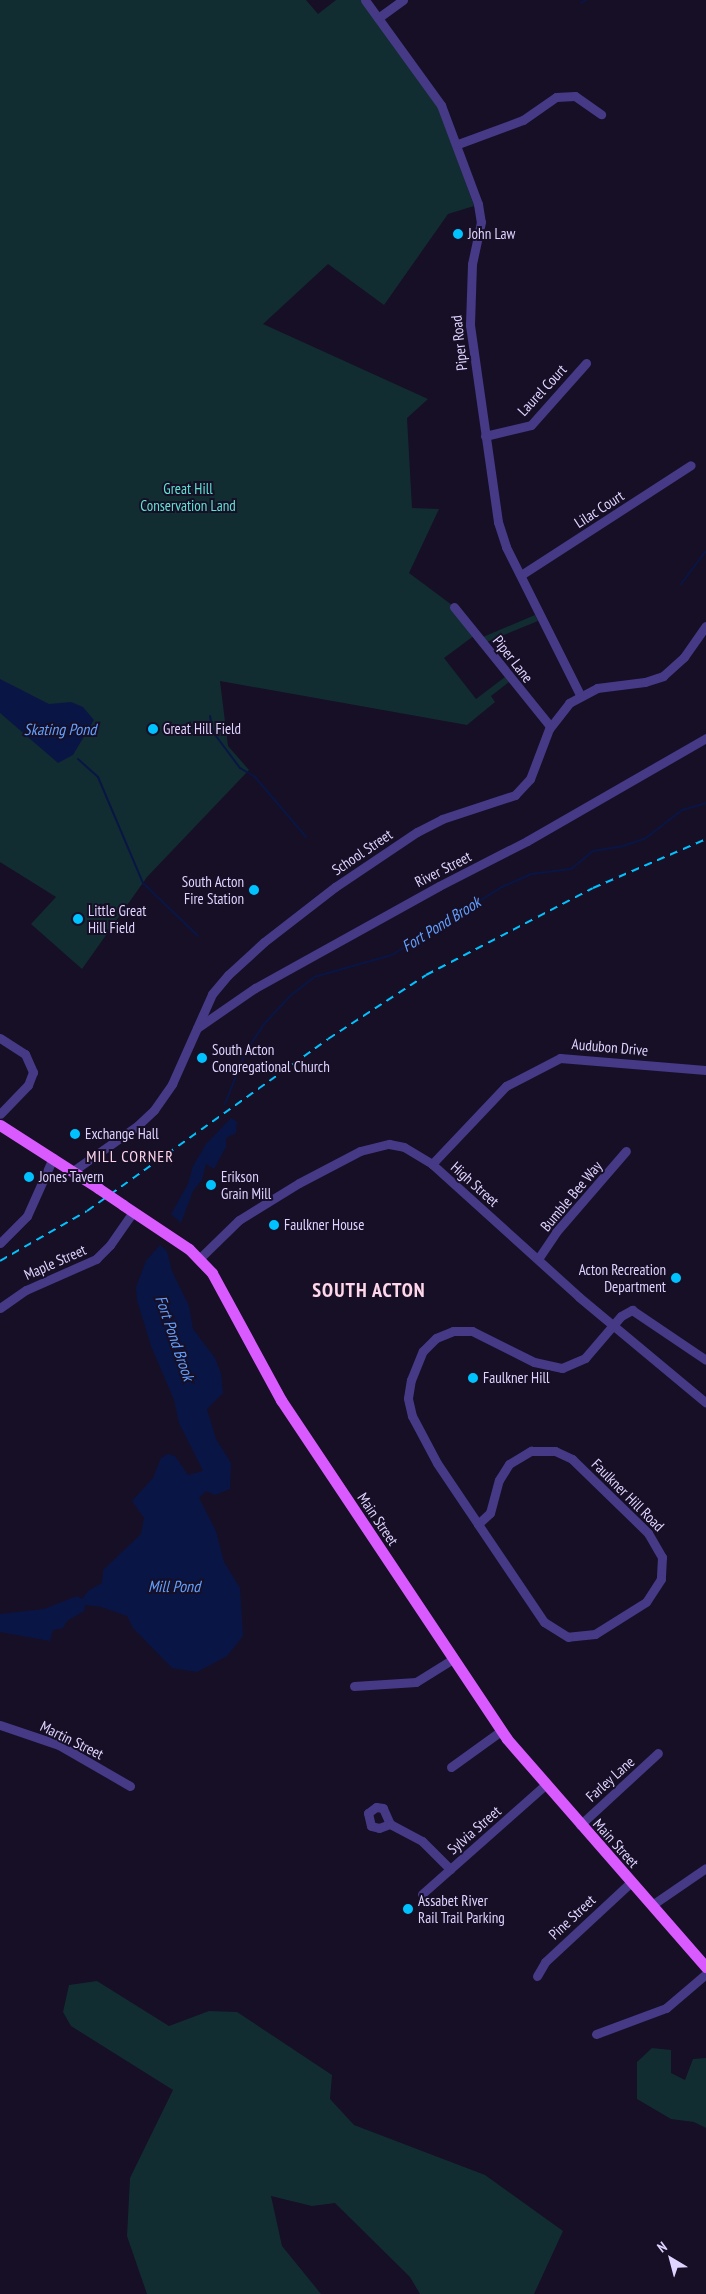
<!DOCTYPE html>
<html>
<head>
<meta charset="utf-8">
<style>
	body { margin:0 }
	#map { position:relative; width:706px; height:2294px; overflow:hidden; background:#160f26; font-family:"PT Sans Narrow",sans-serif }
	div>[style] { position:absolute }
	.green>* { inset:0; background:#112d31 }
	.water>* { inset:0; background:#091645 }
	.stream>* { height:2px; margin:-1px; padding:0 1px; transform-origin:1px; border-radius:1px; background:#091645 }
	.minor>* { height:9px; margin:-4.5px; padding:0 4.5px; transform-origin:4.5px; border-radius:4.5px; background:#463986 }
	.major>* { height:11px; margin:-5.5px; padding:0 5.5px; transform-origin:5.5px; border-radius:5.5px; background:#d95bff }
	.rail>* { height:2px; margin-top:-1px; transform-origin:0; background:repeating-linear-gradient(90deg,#00c2ff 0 8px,transparent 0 14px) }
	.major-bridge>* { height:11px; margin:-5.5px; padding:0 5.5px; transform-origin:5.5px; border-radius:5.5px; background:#d95bff }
	.dots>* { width:14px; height:14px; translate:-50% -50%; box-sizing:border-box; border:2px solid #160f26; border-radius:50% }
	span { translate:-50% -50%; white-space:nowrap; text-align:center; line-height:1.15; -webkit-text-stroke:4px #160f26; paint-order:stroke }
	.poi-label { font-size:15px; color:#dfd4ff }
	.left { translate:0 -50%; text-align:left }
	.right { translate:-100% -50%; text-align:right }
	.street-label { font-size:15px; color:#dfd4ff }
	.park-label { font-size:15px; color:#5de2d4 }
	.water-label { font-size:16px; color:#62a0ff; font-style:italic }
	.neighbourhood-label { font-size:16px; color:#ffd6ea; letter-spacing:1px }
	.district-label { font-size:20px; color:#ffd6ea; font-weight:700; letter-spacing:1px }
	.north { position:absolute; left:646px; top:2234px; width:50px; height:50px; -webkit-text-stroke:4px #160f26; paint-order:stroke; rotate:323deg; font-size:14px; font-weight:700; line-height:20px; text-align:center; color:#dfd4ff }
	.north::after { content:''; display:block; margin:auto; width:18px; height:22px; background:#dfd4ff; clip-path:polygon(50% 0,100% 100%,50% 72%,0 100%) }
</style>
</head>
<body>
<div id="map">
	<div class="green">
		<i style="clip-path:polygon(0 0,306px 0,318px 14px,336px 0,361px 0,437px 103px,474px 206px,448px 214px,384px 305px,328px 264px,263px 324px,428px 399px,407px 418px,412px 508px,439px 509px,409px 573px,464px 614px,483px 637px,535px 615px,538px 621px,482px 644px,475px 635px,444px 658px,476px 699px,505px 677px,509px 682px,491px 696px,495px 702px,467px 725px,220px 681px,228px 746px,249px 770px,147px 877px,82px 969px,31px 924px,56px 897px,0 862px)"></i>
		<i style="clip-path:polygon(97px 1981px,169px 2026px,209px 2011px,237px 2012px,332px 2075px,330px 2099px,354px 2125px,485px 2175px,563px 2231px,534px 2294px,420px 2294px,410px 2277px,335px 2203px,312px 2206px,271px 2196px,282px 2246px,321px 2294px,147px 2294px,127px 2236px,130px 2178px,173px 2090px,71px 2026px,63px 2012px,69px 1985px)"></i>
		<i style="clip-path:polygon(652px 2048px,671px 2050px,671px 2073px,685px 2080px,693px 2059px,706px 2058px,706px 2128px,694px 2122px,671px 2119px,637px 2099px,637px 2062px)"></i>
	</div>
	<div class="water">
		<i style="clip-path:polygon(0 679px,49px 704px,71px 702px,83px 707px,94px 720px,73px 755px,58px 763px,0 713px)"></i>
		<i style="clip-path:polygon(231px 1118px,237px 1122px,236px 1133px,226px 1138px,226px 1147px,214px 1169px,206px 1164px,202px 1180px,193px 1191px,181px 1223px,171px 1214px,188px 1184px,193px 1166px,206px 1144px)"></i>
		<i style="clip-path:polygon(160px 1245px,167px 1251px,172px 1271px,189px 1306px,193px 1329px,215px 1358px,221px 1374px,223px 1393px,207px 1409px,216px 1439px,231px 1463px,230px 1489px,215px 1495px,206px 1491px,199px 1498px,216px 1531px,224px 1562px,240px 1588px,243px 1636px,227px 1656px,197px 1672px,172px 1668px,133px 1628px,127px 1616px,101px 1607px,85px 1605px,84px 1611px,67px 1621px,63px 1628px,53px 1630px,50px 1641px,0 1632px,0 1614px,44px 1609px,77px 1596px,82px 1599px,88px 1591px,102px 1583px,103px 1570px,141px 1534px,144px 1518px,132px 1501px,153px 1478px,161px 1458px,168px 1454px,175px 1456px,188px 1475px,203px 1471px,179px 1423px,174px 1400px,151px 1346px,137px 1300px,136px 1287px,146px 1261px)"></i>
	</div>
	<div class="stream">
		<i style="left:581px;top:3px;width:6px;rotate:-31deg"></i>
		<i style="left:681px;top:584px;width:41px;rotate:-52.9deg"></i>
		<i style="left:210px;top:716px;width:16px;rotate:79deg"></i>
		<i style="left:213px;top:732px;width:45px;rotate:53.1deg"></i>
		<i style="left:240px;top:768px;width:17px;rotate:31deg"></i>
		<i style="left:255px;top:777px;width:79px;rotate:49.6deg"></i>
		<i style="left:78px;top:759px;width:27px;rotate:42deg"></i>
		<i style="left:98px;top:777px;width:115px;rotate:67deg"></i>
		<i style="left:143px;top:883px;width:76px;rotate:43.9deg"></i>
		<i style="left:225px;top:1104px;width:57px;rotate:-68.4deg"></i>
		<i style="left:246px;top:1051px;width:34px;rotate:-56deg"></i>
		<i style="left:265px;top:1023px;width:37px;rotate:-47deg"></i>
		<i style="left:290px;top:996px;width:31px;rotate:-38deg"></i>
		<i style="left:314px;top:977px;width:81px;rotate:-15.8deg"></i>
		<i style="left:392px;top:955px;width:129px;rotate:-31.7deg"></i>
		<i style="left:502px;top:887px;width:32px;rotate:-24deg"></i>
		<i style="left:531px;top:874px;width:40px;rotate:-7.1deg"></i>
		<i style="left:571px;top:869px;width:28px;rotate:-39deg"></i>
		<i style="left:593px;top:851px;width:30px;rotate:-9deg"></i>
		<i style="left:623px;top:846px;width:24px;rotate:-19deg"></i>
		<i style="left:646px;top:838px;width:46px;rotate:-37.9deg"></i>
		<i style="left:682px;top:810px;width:25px;rotate:-16deg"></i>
	</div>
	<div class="minor">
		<i style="left:365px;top:0;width:130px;rotate:54.1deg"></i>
		<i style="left:441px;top:105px;width:106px;rotate:69.5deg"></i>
		<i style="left:478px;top:204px;width:18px;rotate:81deg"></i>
		<i style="left:481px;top:222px;width:43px;rotate:102.1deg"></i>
		<i style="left:472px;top:264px;width:61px;rotate:91.9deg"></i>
		<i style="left:470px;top:325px;width:199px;rotate:81.9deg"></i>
		<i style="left:498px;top:522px;width:26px;rotate:72deg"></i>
		<i style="left:506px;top:547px;width:165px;rotate:63.4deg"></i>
		<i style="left:378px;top:18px;width:31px;rotate:-36deg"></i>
		<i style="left:458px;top:144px;width:69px;rotate:-20.3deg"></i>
		<i style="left:523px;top:120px;width:40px;rotate:-34.9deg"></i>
		<i style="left:556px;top:97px;width:19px;rotate:-3deg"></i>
		<i style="left:575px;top:96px;width:32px;rotate:35deg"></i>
		<i style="left:485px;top:436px;width:47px;rotate:-13.4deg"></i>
		<i style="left:531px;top:425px;width:83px;rotate:-48.4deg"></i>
		<i style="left:521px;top:575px;width:202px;rotate:-32.9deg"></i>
		<i style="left:454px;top:607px;width:153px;rotate:51.1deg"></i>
		<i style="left:197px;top:1028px;width:70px;rotate:-34.6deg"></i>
		<i style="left:255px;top:988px;width:210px;rotate:-29deg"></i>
		<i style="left:439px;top:886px;width:99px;rotate:-27.1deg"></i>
		<i style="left:527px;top:841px;width:207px;rotate:-29.9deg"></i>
		<i style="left:0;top:1038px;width:30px;rotate:33deg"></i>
		<i style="left:25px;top:1054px;width:20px;rotate:66deg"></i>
		<i style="left:33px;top:1072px;width:14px;rotate:111deg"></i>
		<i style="left:28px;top:1085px;width:40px;rotate:134deg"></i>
		<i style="left:432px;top:1164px;width:108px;rotate:-46.5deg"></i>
		<i style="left:506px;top:1086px;width:61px;rotate:-27.4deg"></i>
		<i style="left:560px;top:1058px;width:146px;rotate:4.7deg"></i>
		<i style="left:73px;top:1171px;width:78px;rotate:-35.1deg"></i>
		<i style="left:137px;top:1126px;width:23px;rotate:-43deg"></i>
		<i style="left:154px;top:1110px;width:32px;rotate:-55deg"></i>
		<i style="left:172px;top:1084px;width:98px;rotate:-66deg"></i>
		<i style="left:212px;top:994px;width:25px;rotate:-50deg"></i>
		<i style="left:228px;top:975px;width:49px;rotate:-42.5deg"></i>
		<i style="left:264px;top:942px;width:90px;rotate:-37.8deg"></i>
		<i style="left:335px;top:887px;width:99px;rotate:-33.9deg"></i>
		<i style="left:417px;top:832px;width:28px;rotate:-27deg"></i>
		<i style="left:442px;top:819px;width:77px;rotate:-18.2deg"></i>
		<i style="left:515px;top:795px;width:22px;rotate:-47deg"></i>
		<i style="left:530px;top:779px;width:53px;rotate:-69.2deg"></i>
		<i style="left:549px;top:729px;width:33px;rotate:-52deg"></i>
		<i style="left:569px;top:703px;width:32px;rotate:-28deg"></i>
		<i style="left:597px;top:688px;width:48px;rotate:-7.1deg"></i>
		<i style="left:645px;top:682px;width:19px;rotate:-18deg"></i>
		<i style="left:663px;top:676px;width:28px;rotate:-42deg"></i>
		<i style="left:684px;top:657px;width:38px;rotate:-55deg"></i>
		<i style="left:0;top:1243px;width:38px;rotate:-45deg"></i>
		<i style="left:27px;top:1216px;width:64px;rotate:-65.9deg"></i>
		<i style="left:200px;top:1258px;width:54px;rotate:-44.3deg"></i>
		<i style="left:239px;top:1220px;width:70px;rotate:-31.7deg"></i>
		<i style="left:299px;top:1183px;width:69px;rotate:-27.7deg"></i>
		<i style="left:360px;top:1151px;width:30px;rotate:-14deg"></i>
		<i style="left:389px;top:1144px;width:15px;rotate:11deg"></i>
		<i style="left:404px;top:1147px;width:33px;rotate:31deg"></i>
		<i style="left:432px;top:1164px;width:198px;rotate:42.1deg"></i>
		<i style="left:579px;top:1297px;width:165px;rotate:39.8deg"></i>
		<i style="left:538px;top:1259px;width:32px;rotate:-56deg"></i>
		<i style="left:556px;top:1232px;width:107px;rotate:-49.2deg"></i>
		<i style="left:0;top:1308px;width:32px;rotate:-35deg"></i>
		<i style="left:26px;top:1290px;width:77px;rotate:-23.9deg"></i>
		<i style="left:96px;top:1259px;width:20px;rotate:-45deg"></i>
		<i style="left:110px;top:1245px;width:40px;rotate:-55.1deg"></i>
		<i style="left:478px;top:1524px;width:16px;rotate:-43deg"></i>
		<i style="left:490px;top:1513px;width:34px;rotate:-75deg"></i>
		<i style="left:499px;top:1480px;width:19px;rotate:-58deg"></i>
		<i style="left:509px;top:1464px;width:26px;rotate:-31deg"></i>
		<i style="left:531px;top:1451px;width:24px"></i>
		<i style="left:555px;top:1451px;width:19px;rotate:25deg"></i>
		<i style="left:572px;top:1459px;width:106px;rotate:44.2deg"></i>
		<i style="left:648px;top:1533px;width:28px;rotate:60deg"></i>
		<i style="left:662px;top:1557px;width:22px;rotate:93deg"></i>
		<i style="left:661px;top:1579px;width:27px;rotate:123deg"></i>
		<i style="left:646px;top:1602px;width:60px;rotate:147.9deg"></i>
		<i style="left:595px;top:1634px;width:27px;rotate:174deg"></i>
		<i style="left:568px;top:1637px;width:28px;rotate:-148deg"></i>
		<i style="left:544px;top:1622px;width:118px;rotate:-124deg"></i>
		<i style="left:478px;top:1524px;width:73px;rotate:-123.9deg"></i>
		<i style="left:437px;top:1463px;width:53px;rotate:-118deg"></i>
		<i style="left:412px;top:1416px;width:18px;rotate:-103deg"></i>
		<i style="left:408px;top:1398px;width:18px;rotate:-81deg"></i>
		<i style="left:411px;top:1380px;width:31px;rotate:-68deg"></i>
		<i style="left:423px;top:1351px;width:18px;rotate:-45deg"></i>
		<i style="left:436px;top:1338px;width:18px;rotate:-22deg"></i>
		<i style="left:453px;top:1331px;width:19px"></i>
		<i style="left:472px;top:1331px;width:69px;rotate:26.6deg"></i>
		<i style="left:534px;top:1362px;width:29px;rotate:12deg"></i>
		<i style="left:562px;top:1368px;width:25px;rotate:-23deg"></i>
		<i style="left:585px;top:1358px;width:55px;rotate:-49.4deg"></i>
		<i style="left:621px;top:1316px;width:13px;rotate:-29deg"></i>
		<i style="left:632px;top:1310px;width:89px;rotate:34deg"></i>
		<i style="left:354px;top:1686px;width:62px;rotate:-3.7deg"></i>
		<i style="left:416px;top:1682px;width:44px;rotate:-31.9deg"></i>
		<i style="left:0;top:1725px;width:62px;rotate:18.7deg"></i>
		<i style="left:59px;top:1745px;width:82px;rotate:30deg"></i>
		<i style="left:451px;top:1767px;width:62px;rotate:-35.8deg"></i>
		<i style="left:390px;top:1824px;width:17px;rotate:-114deg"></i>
		<i style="left:383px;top:1808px;width:7px;rotate:-172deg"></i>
		<i style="left:376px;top:1807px;width:10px;rotate:143deg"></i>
		<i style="left:368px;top:1813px;width:13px;rotate:77deg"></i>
		<i style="left:371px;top:1826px;width:8px;rotate:14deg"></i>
		<i style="left:379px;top:1828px;width:12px;rotate:-20deg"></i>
		<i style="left:390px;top:1824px;width:36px;rotate:28deg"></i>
		<i style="left:422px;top:1841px;width:40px;rotate:45deg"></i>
		<i style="left:580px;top:1825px;width:106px;rotate:-42.7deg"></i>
		<i style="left:422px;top:1894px;width:163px;rotate:-41.5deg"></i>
		<i style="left:652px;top:1905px;width:65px;rotate:-34.4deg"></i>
		<i style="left:537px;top:1976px;width:16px;rotate:-60deg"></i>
		<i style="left:545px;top:1962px;width:117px;rotate:-42.9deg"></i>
		<i style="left:596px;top:2034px;width:75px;rotate:-20.4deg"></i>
		<i style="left:666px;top:2008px;width:52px;rotate:-40.4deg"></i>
	</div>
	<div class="major">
		<i style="left:0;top:1125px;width:117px;rotate:32.7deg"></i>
		<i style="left:123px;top:1205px;width:79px;rotate:33.7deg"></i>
		<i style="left:189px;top:1249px;width:33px;rotate:46deg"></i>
		<i style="left:212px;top:1273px;width:145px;rotate:61.5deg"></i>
		<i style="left:281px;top:1400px;width:407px;rotate:56.3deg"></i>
		<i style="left:507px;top:1739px;width:303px;rotate:48.9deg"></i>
	</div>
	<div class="rail">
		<i style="left:0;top:1261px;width:100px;rotate:-29.9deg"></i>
		<i style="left:87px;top:1211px;width:296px;rotate:-35.5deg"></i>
		<i style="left:328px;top:1039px;width:117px;rotate:-33.1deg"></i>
		<i style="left:426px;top:975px;width:188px;rotate:-27.5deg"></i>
		<i style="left:593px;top:888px;width:123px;rotate:-23.4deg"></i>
	</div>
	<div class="major-bridge">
		<i style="left:98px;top:1188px;width:30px;rotate:34deg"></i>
	</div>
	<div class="dots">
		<i style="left:458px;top:234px;background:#00c2ff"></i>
		<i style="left:153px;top:729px;background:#00c2ff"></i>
		<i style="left:254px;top:890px;background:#00c2ff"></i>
		<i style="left:78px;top:919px;background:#00c2ff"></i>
		<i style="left:202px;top:1058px;background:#00c2ff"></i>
		<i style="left:75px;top:1134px;background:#00c2ff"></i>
		<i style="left:29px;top:1177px;background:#00c2ff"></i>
		<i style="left:211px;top:1185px;background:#00c2ff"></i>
		<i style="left:274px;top:1225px;background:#00c2ff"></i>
		<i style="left:676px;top:1278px;background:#00c2ff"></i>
		<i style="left:473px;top:1378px;background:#00c2ff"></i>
		<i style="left:408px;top:1909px;background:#00c2ff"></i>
	</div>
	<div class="poi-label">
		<span class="left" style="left:468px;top:234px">John Law</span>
		<span class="left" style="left:163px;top:729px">Great Hill Field</span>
		<span class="right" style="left:244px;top:890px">South Acton<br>Fire Station</span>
		<span class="left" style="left:88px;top:919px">Little Great<br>Hill Field</span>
		<span class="left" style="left:212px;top:1058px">South Acton<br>Congregational Church</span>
		<span class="left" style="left:85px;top:1134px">Exchange Hall</span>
		<span class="left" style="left:221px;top:1185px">Erikson<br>Grain Mill</span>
		<span class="left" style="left:39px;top:1177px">Jones Tavern</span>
		<span class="left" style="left:284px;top:1225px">Faulkner House</span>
		<span class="right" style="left:666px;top:1278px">Acton Recreation<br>Department</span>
		<span class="left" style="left:483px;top:1378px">Faulkner Hill</span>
		<span class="left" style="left:418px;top:1909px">Assabet River<br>Rail Trail Parking</span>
	</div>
	<div class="street-label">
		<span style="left:459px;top:343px;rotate:-96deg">Piper Road</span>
		<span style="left:542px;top:390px;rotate:-47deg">Laurel Court</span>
		<span style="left:599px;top:509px;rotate:-33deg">Lilac Court</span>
		<span style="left:513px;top:659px;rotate:52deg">Piper Lane</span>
		<span style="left:362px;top:852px;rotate:-34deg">School Street</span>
		<span style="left:443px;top:869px;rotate:-27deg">River Street</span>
		<span style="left:610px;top:1047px;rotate:5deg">Audubon Drive</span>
		<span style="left:475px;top:1184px;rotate:42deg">High Street</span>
		<span style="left:571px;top:1196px;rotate:-50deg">Bumble Bee Way</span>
		<span style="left:55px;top:1262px;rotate:-24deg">Maple Street</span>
		<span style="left:628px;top:1495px;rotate:45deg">Faulkner Hill Road</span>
		<span style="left:378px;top:1519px;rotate:56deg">Main Street</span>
		<span style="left:72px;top:1740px;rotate:26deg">Martin Street</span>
		<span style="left:610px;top:1779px;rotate:-42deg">Farley Lane</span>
		<span style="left:474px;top:1830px;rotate:-41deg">Sylvia Street</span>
		<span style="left:616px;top:1843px;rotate:48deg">Main Street</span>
		<span style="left:572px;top:1917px;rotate:-43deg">Pine Street</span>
	</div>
	<div class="park-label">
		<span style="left:188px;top:497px">Great Hill<br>Conservation Land</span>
	</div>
	<div class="water-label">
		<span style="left:60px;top:729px">Skating Pond</span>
		<span style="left:441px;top:924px;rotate:-32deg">Fort Pond Brook</span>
		<span style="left:175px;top:1338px;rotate:71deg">Fort Pond Brook</span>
		<span style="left:174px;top:1586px">Mill Pond</span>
	</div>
	<div class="neighbourhood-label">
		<span style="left:130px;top:1156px">MILL CORNER</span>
	</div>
	<div class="district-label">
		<span style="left:369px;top:1290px">SOUTH ACTON</span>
	</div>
	<div class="north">N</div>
</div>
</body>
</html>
